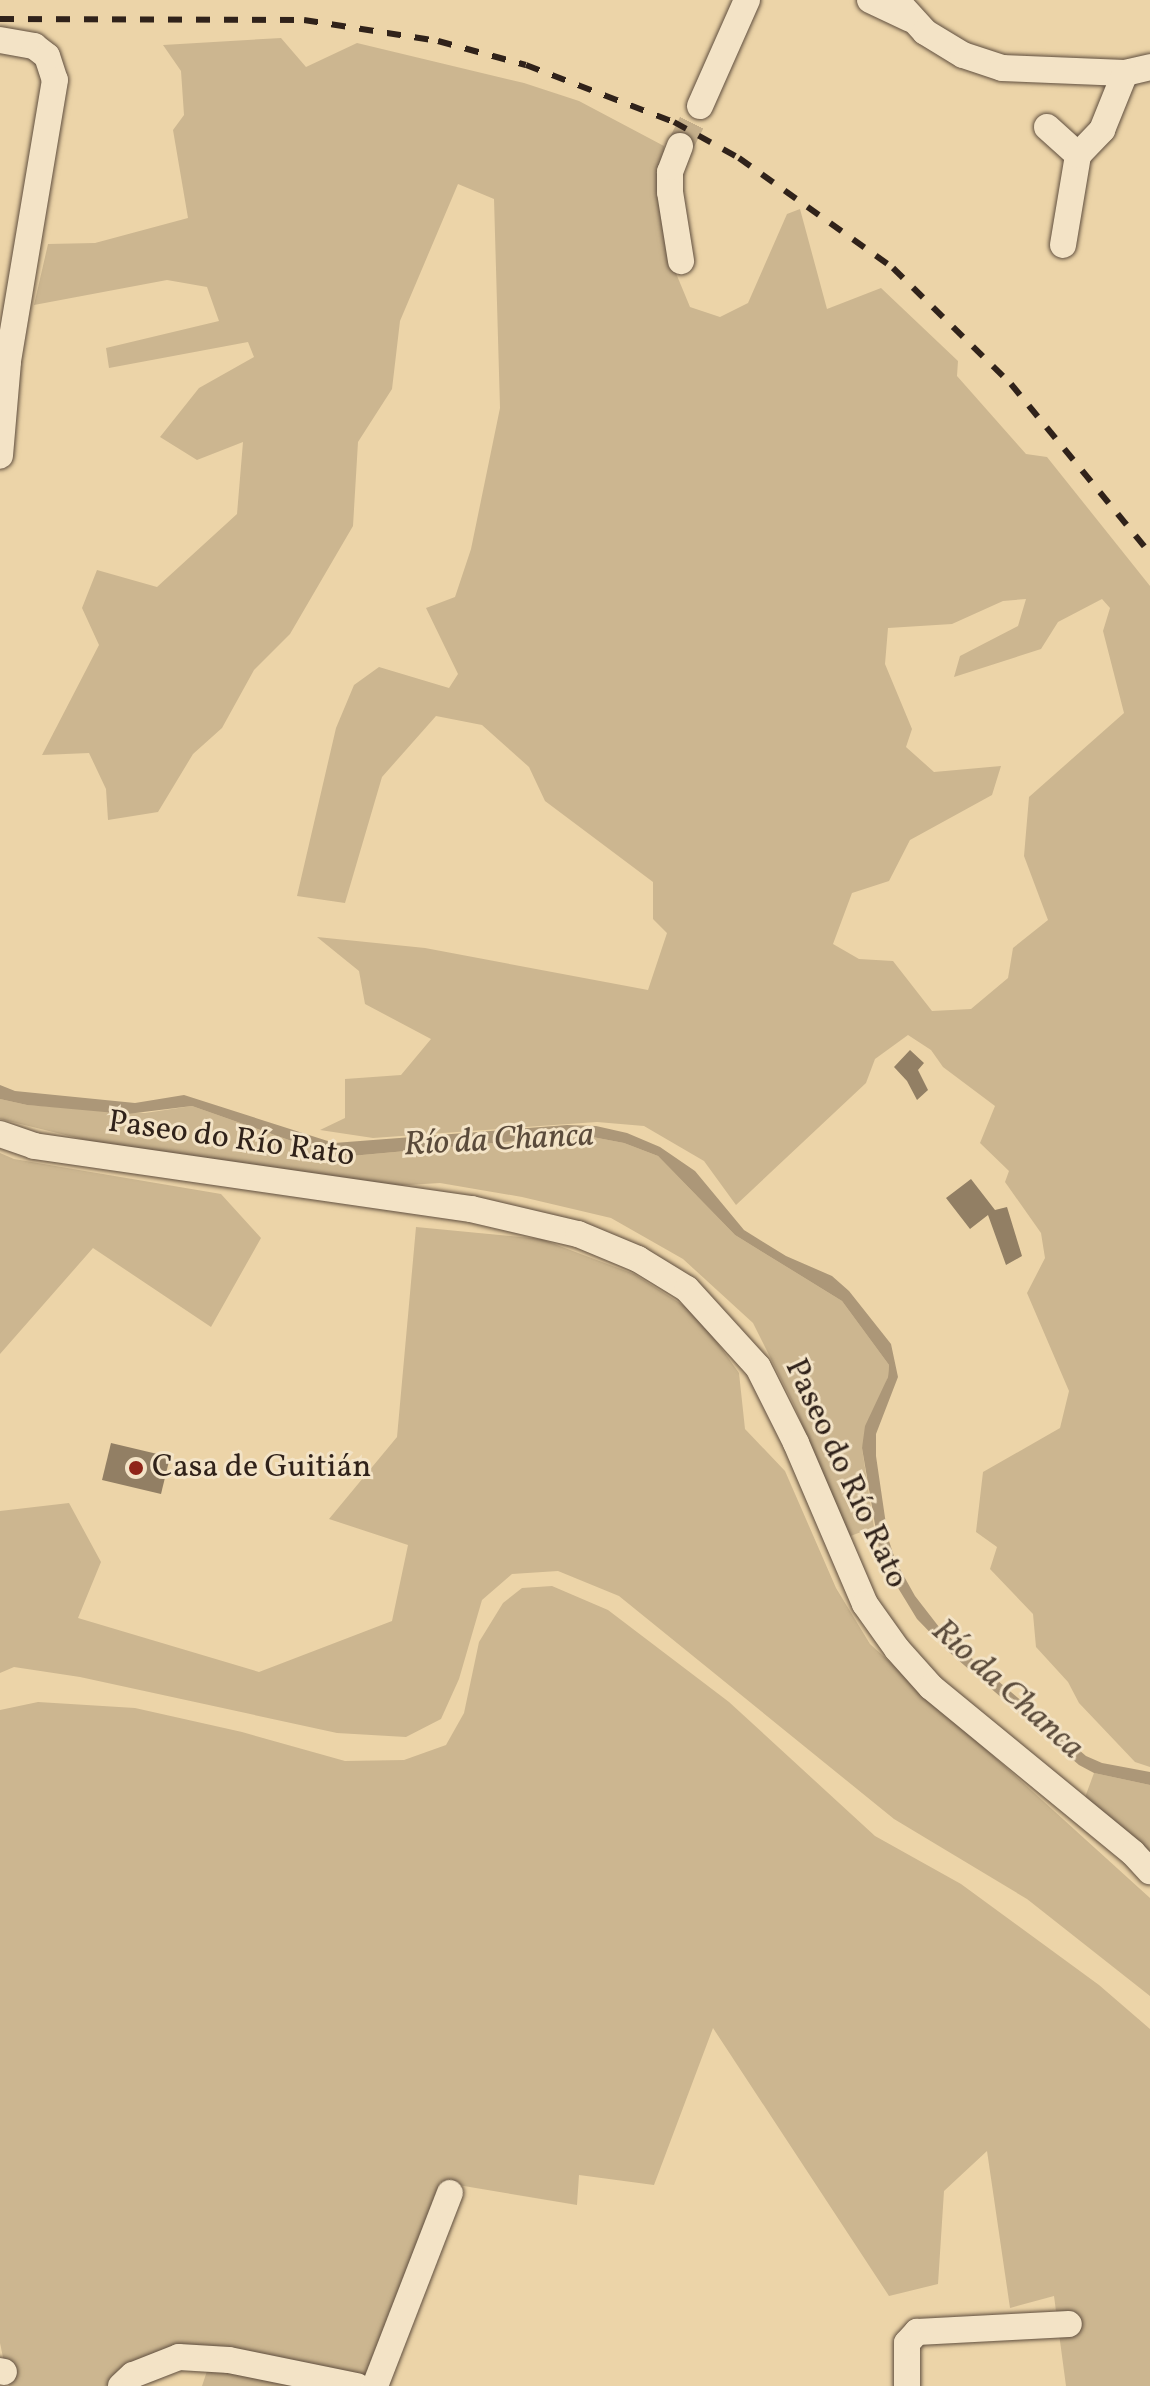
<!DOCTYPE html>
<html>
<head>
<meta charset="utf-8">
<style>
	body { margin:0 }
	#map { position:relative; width:1150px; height:2386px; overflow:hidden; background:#ecd4a8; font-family:Vollkorn,serif }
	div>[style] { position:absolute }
	.green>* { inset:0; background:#ccb690 }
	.water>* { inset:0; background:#ac9778 }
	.building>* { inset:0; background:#927f64 }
	.minor-tunnel>* { height:26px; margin-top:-13px; transform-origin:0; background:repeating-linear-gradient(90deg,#c6b08c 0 26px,transparent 0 39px) }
	.roads { filter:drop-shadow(0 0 2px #5f4e3e) drop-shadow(0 0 2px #5f4e3e) }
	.minor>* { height:26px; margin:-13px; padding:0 13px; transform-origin:13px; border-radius:13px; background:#f3e3c6 }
	.rail>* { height:6px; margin-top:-3px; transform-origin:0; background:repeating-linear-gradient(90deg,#30221a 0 14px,transparent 0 28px) }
	.dots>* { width:22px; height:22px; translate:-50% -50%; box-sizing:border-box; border:4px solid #f3e3c6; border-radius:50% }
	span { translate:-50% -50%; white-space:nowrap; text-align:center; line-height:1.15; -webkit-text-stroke:6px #f3e3c6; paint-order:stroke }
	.street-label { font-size:32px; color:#30221a }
	.poi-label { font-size:32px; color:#30221a }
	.left { translate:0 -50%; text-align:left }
	.water-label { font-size:34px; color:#5b4b3b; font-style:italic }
</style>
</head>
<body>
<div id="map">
	<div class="green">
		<i style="clip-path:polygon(evenodd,281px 38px,306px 67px,357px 43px,524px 83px,579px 101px,664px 146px,673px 266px,690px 307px,720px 317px,748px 303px,787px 214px,800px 209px,827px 309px,881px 288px,958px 361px,957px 376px,1026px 454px,1047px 457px,1150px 586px,1150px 1767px,1135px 1762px,1079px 1703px,1068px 1682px,1036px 1647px,1033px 1614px,990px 1569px,997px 1547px,976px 1532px,983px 1472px,1060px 1428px,1069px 1391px,1027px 1293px,1045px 1258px,1041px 1233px,1005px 1182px,1009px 1171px,980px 1143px,995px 1106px,943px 1067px,931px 1050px,908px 1035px,875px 1059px,866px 1083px,736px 1205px,704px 1161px,644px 1126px,597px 1122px,373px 1138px,320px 1130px,345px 1118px,345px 1079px,401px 1075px,431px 1039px,365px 1004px,359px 971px,317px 937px,425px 948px,648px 990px,667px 933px,653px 919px,653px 882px,545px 801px,529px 767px,482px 725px,436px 716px,382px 777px,345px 903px,297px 896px,336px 728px,354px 685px,379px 667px,449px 688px,458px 674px,426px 608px,455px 597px,471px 549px,500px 408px,494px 199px,458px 184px,400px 321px,392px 389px,358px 442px,353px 526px,290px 634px,254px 670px,222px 728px,193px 754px,158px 812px,108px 820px,106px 789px,89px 753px,42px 755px,99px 645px,82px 608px,97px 570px,157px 587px,237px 514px,243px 442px,197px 460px,160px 437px,199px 388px,254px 357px,248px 342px,109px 368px,106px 348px,219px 321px,207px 287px,167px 280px,34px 305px,48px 244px,95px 243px,188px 218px,173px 130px,184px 115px,181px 71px,163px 45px,281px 38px,1026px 599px,1018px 626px,960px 656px,954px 677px,1041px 649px,1058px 622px,1102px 599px,1110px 608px,1103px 631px,1124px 713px,1029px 797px,1024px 856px,1048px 920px,1013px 948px,1008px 978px,971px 1009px,932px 1011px,893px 961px,859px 959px,833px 944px,852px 893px,889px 881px,910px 840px,992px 795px,1001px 766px,934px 772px,906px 747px,912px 729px,885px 664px,888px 628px,952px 624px,1003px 601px,1026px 599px)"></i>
		<i style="clip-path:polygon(0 1099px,27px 1105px,145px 1113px,192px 1106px,306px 1146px,351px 1156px,582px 1135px,624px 1143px,658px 1156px,735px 1235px,842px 1301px,889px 1365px,888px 1377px,862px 1448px,874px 1527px,848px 1537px,794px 1405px,753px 1323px,683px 1259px,611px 1218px,522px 1197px,440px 1183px,392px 1186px,94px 1142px,0 1119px)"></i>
		<i style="clip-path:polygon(0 1153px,14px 1159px,221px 1194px,261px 1238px,211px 1327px,93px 1248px,0 1354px)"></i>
		<i style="clip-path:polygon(416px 1227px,541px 1239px,634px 1274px,697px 1314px,739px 1373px,745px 1429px,785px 1471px,836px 1588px,870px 1644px,1150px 1898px,1150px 1996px,1027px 1899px,894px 1819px,619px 1596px,558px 1571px,512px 1574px,482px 1600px,459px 1679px,441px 1719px,406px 1737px,337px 1733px,80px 1677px,14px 1667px,0 1673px,0 1511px,69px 1503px,101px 1562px,78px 1618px,259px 1672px,392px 1621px,408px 1545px,329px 1519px,397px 1437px)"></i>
		<i style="clip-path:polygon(552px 1586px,608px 1610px,729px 1702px,875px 1836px,961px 1884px,1099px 1985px,1150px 2029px,1150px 2386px,1066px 2386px,1054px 2296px,1010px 2308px,987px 2151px,944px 2191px,938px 2284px,889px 2296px,713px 2028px,654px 2185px,579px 2175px,577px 2205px,440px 2182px,406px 2291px,366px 2381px,265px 2357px,113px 2380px,106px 2386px,9px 2386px,0 2343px,0 1710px,38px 1702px,135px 1708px,242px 1732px,345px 1761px,404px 1760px,446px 1745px,464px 1713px,479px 1642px,503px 1603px,522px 1588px)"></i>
		<i style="clip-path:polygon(1094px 1773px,1150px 1785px,1150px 1851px,1084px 1800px)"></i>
		<i style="clip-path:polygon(209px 2365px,327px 2386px,202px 2386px)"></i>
	</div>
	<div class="water">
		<i style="clip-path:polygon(0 1085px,15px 1091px,135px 1103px,184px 1095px,334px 1143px,567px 1125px,596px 1126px,627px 1133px,660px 1147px,695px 1171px,744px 1230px,786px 1256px,832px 1276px,849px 1291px,891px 1344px,898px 1377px,876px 1434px,876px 1456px,888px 1538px,896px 1562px,915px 1596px,939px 1627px,977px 1663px,1086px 1756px,1102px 1763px,1150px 1772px,1150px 1785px,1094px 1773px,1079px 1765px,949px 1652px,917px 1619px,881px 1560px,862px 1448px,865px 1426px,888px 1377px,889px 1365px,842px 1301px,735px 1235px,658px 1156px,624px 1143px,582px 1135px,351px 1156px,306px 1146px,192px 1106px,127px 1114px,27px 1105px,0 1099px)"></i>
	</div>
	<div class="building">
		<i style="clip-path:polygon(910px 1050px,924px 1063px,918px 1070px,928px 1090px,917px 1100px,907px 1081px,894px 1067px)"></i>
		<i style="clip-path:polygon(971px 1179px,995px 1210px,1007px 1207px,1022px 1256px,1006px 1265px,988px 1215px,970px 1229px,946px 1198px)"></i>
		<i style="clip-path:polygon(111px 1443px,170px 1457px,161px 1494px,102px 1480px)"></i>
	</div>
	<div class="minor-tunnel">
		<i style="left:680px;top:146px;width:45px;rotate:-63.4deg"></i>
	</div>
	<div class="roads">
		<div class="minor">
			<i style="left:870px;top:0;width:44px;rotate:25.4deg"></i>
			<i style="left:896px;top:0;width:43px;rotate:47.8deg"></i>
			<i style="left:925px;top:32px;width:44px;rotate:31.2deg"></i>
			<i style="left:963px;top:55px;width:41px;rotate:18.4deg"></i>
			<i style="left:1002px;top:68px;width:123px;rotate:2.3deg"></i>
			<i style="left:1125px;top:73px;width:26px;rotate:-13deg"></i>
			<i style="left:0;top:40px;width:35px;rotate:10deg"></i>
			<i style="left:34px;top:46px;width:16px;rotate:38deg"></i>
			<i style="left:47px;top:56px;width:25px;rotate:72deg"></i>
			<i style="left:55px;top:80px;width:286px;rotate:99.5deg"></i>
			<i style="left:8px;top:362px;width:94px;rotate:94.9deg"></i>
			<i style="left:700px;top:106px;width:116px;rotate:-66.1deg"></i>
			<i style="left:1047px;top:127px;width:42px;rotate:42.1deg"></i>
			<i style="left:680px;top:146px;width:28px;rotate:111deg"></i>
			<i style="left:670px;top:172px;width:20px;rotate:90deg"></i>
			<i style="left:670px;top:192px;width:70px;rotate:80.9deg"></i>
			<i style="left:1063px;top:245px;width:91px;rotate:-80.5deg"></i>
			<i style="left:1078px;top:155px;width:35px;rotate:-46deg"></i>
			<i style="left:1102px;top:130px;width:61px;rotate:-68deg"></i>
			<i style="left:0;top:1134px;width:36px;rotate:19deg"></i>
			<i style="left:34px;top:1146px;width:442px;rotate:8.2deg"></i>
			<i style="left:471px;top:1209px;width:110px;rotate:13.2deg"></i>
			<i style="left:578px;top:1234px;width:65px;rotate:22.6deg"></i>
			<i style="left:638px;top:1259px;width:57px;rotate:31.5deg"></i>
			<i style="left:687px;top:1289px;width:105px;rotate:47.7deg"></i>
			<i style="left:758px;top:1367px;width:85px;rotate:63.4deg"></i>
			<i style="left:796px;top:1443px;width:175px;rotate:66.8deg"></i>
			<i style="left:865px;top:1604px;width:55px;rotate:54.6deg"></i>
			<i style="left:897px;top:1649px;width:51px;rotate:48.2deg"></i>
			<i style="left:931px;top:1687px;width:261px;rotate:39.4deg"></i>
			<i style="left:1133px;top:1853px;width:25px;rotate:47deg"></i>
			<i style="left:0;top:2371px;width:4px;rotate:14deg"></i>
			<i style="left:121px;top:2386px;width:16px;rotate:-43deg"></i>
			<i style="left:133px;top:2375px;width:49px;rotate:-21.4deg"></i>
			<i style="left:179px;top:2357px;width:50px;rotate:3.4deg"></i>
			<i style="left:229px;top:2360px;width:131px;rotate:11.5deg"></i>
			<i style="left:375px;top:2386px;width:207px;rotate:-68.8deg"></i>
			<i style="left:907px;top:2386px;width:43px;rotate:-90deg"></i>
			<i style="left:907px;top:2343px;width:15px;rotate:-48deg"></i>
			<i style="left:917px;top:2332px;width:152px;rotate:-3deg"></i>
		</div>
	</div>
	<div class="rail">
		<i style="left:0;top:19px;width:304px;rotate:0.2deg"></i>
		<i style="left:304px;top:20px;width:136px;rotate:8.9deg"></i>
		<i style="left:438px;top:41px;width:91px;rotate:15.3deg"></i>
		<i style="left:526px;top:65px;width:159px;rotate:21.1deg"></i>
		<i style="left:674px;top:122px;width:74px;rotate:29deg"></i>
		<i style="left:739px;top:158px;width:189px;rotate:35.5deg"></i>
		<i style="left:893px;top:268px;width:165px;rotate:44.5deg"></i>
		<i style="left:1011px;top:384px;width:219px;rotate:50.6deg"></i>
	</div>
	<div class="dots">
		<i style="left:136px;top:1468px;background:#8f2418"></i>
	</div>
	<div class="street-label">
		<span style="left:231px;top:1140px;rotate:8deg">Paseo do Río Rato</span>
		<span style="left:845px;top:1474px;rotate:65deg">Paseo do Río Rato</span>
	</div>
	<div class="poi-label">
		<span class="left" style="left:152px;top:1468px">Casa de Guitián</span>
	</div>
	<div class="water-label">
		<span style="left:499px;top:1141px;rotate:-3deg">Río da Chanca</span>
		<span style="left:1007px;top:1690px;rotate:42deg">Río da Chanca</span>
	</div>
</div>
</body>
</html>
